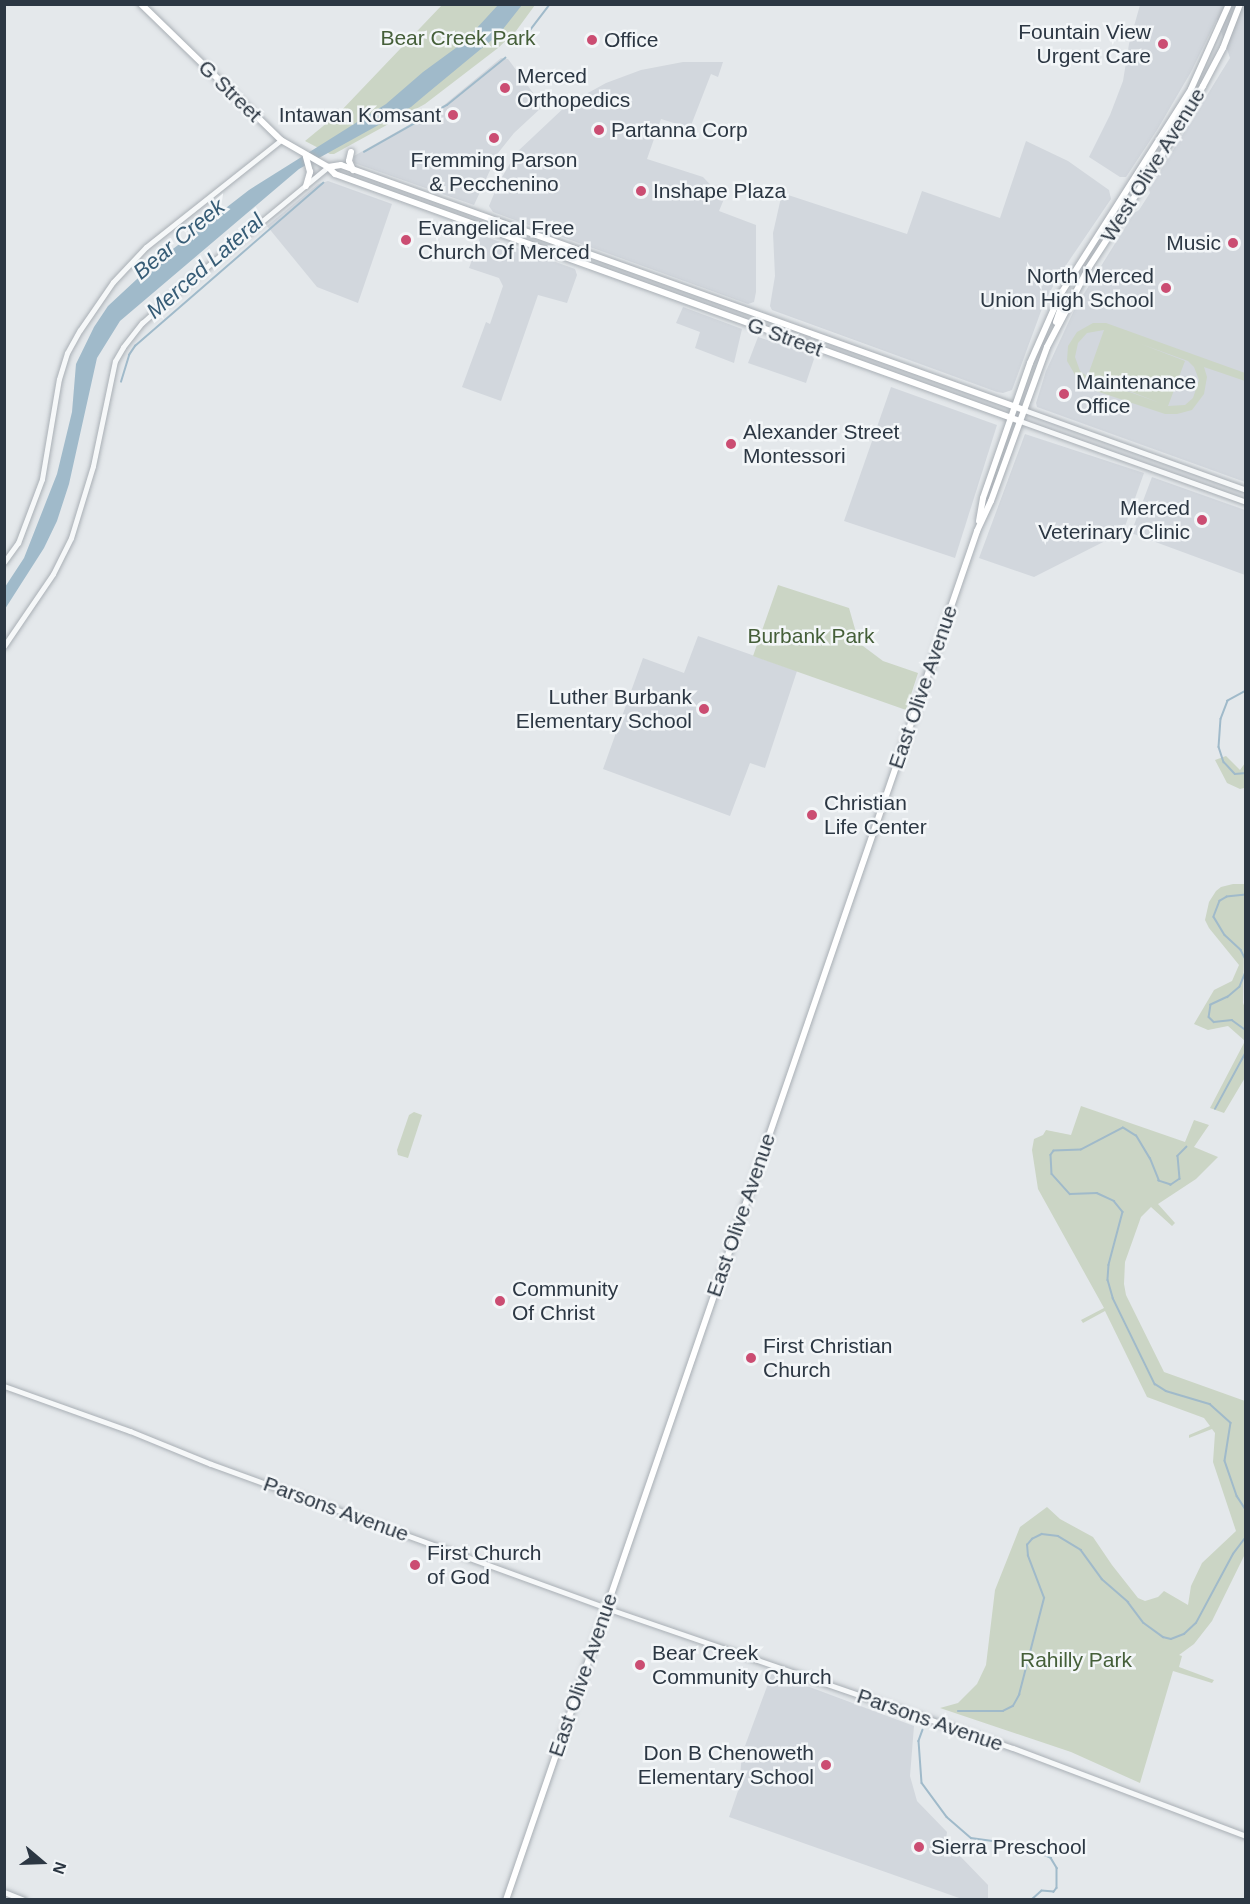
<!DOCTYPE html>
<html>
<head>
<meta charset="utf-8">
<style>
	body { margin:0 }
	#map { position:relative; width:1250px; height:1904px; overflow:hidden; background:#e4e8eb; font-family:Helvetica,sans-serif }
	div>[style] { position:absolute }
	.built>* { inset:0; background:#d2d7dd }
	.green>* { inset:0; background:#cbd5c5 }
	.water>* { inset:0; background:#a0baca }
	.stream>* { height:1.5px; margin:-0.75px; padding:0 0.75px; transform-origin:0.75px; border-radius:0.75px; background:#a0baca }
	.roads { filter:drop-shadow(0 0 2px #a9afb5) drop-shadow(0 0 2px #a9afb5) }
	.tertiary>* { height:5px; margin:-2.5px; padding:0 2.5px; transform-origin:2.5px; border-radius:2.5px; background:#f6f8f9 }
	.secondary>* { height:6px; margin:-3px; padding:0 3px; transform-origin:3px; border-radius:3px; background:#fff }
	.dots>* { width:16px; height:16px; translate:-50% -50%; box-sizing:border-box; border:3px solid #f3f6f8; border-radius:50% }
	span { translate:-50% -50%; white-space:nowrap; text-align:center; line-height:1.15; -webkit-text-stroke:5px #f3f6f8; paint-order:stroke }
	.poi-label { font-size:21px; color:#2c3743 }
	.right { translate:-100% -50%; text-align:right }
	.left { translate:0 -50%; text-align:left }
	.park-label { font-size:21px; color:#455f39 }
	.street-label { font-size:21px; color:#2c3743 }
	.water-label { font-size:22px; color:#365c76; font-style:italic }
	.frame { position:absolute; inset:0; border:6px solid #2c3743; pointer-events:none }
	.north { position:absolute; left:12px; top:1832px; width:60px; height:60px; -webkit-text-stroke:4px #f3f6f8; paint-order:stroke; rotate:109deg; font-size:16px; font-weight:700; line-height:24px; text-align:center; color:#2c3743 }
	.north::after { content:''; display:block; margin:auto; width:21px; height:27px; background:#2c3743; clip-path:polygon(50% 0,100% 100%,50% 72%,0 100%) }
</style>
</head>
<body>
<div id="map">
	<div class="built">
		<i style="clip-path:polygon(1140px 5px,1245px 5px,1245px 482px,1037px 407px,1036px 403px,1046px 371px,1075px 308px,1134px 213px,1139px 210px,1150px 193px,1149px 189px,1230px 58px,1217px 19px,1191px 72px,1157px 130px,1126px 177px,1120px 177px,1089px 157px,1110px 115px,1123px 81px,1129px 44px)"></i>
		<i style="clip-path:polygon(501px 58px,508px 59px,542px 105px,541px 108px,514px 133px,498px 153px,474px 205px,354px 163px,354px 156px,444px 105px)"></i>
		<i style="clip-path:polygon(683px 62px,723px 62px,718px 77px,711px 74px,690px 128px,661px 119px,647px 159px,703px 177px,724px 199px,719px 211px,756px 225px,756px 292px,754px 302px,748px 304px,493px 212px,489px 206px,499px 182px,517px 152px,568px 104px,606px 83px,641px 70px)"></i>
		<i style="clip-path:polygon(1026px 141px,1068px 161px,1109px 190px,1111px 199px,1058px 277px,1044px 303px,1012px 390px,1003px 393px,997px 392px,772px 310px,770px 306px,775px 276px,773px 233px,782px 193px,907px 234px,922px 191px,1000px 218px)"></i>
		<i style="clip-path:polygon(328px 181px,392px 204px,358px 303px,317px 287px,267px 226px,318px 184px)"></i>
		<i style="clip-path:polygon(481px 235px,575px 269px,577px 275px,567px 303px,538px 295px,501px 401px,462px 387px,486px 322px,490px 324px,503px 286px,499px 278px,469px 268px)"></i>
		<i style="clip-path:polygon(683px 307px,742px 329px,734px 363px,695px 348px,700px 332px,676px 323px)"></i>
		<i style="clip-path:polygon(758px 337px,811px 355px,814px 359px,806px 383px,748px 363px)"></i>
		<i style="clip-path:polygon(891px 387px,997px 425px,955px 558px,844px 521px)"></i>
		<i style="clip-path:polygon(1025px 434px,1144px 473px,1123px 532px,1034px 577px,979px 558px)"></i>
		<i style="clip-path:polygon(1152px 477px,1245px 510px,1245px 575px,1131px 533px)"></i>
		<i style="clip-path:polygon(698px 636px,797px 671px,765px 768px,750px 763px,730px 816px,603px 769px,643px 658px,684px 673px)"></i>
		<i style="clip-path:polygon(772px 1673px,914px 1726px,910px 1776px,917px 1801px,947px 1832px,946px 1839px,956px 1857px,960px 1856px,988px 1885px,988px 1899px,962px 1899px,729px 1817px,739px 1788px,742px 1754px)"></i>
	</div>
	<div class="green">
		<i style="clip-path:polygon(442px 5px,535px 5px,516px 31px,498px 48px,425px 104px,334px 154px,330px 154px,305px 141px,339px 113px)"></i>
		<i style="clip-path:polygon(evenodd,1093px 323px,1106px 323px,1245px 373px,1245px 381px,1204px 367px,1207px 377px,1204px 394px,1192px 410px,1177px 414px,1165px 414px,1096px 391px,1078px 380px,1067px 361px,1068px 346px,1077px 332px,1093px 323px,1104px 330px,1088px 375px,1160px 403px,1088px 377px,1080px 371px,1075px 357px,1078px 343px,1087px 333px,1104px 330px,1093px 323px,1141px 344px,1188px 361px,1194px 367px,1199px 380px,1193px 398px,1185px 405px,1168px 406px,1185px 361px,1141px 344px)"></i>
		<i style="clip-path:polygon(778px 585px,849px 608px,859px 643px,883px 661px,918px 673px,906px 710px,753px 656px)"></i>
		<i style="clip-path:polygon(1226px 756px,1240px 770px,1245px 763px,1244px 788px,1240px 789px,1227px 783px,1215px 760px)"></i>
		<i style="clip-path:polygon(1233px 884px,1245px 884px,1243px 1003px,1246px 1010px,1246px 1076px,1224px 1113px,1210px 1108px,1245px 1041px,1228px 1026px,1208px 1030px,1194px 1024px,1214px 990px,1232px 981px,1239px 965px,1209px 928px,1205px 920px,1209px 902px,1216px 891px,1221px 887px)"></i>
		<i style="clip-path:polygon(1081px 1106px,1185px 1142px,1194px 1120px,1209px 1125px,1194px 1147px,1218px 1157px,1196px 1179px,1158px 1204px,1175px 1223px,1172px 1226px,1151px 1207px,1141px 1217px,1125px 1262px,1124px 1284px,1126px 1295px,1164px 1372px,1245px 1401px,1245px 1554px,1212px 1621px,1194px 1644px,1179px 1655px,1182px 1656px,1179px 1667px,1214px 1680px,1212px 1683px,1173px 1671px,1140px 1783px,1071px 1752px,940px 1708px,958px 1703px,977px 1684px,986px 1665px,995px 1590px,1020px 1527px,1047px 1507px,1060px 1519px,1093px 1537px,1112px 1565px,1138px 1598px,1145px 1601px,1158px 1597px,1164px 1591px,1188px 1605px,1191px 1586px,1202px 1563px,1236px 1531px,1213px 1462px,1215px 1433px,1212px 1429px,1189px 1438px,1189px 1435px,1210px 1426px,1204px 1418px,1147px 1397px,1105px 1311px,1083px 1323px,1081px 1320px,1104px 1308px,1038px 1189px,1032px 1150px,1034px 1139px,1043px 1135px,1046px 1130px,1071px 1135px)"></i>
		<i style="clip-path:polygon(414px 1112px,422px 1115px,408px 1158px,398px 1155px,397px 1150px,409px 1115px)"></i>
	</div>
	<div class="water">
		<i style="clip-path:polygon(498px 5px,522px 5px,499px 34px,424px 96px,411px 107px,299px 169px,120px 321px,97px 358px,69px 484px,57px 521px,44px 548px,5px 609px,5px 587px,24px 558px,57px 474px,72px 412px,76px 364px,94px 327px,108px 306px,151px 266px,249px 190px,386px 104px,423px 72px,464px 42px)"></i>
	</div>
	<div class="stream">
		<i style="left:518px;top:46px;width:53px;rotate:-52.7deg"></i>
		<i style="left:364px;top:152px;width:95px;rotate:-29.5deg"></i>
		<i style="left:447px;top:105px;width:75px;rotate:-39deg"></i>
		<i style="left:121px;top:382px;width:28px;rotate:-73deg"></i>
		<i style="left:129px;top:355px;width:11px;rotate:-56deg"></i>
		<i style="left:135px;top:346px;width:249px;rotate:-40.9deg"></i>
		<i style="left:1246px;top:691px;width:21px;rotate:151deg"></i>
		<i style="left:1228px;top:701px;width:19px;rotate:111deg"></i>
		<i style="left:1221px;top:719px;width:28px;rotate:94deg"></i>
		<i style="left:1219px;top:747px;width:16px;rotate:72deg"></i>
		<i style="left:1224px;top:762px;width:16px;rotate:47deg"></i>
		<i style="left:1235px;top:774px;width:11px;rotate:-5deg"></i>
		<i style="left:1246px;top:895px;width:19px;rotate:174deg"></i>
		<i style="left:1227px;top:897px;width:8px;rotate:150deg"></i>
		<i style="left:1220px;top:901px;width:17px;rotate:111deg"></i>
		<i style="left:1214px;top:917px;width:21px;rotate:59deg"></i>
		<i style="left:1225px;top:935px;width:22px;rotate:43deg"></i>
		<i style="left:1241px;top:950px;width:11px;rotate:63deg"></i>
		<i style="left:1246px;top:972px;width:16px;rotate:112deg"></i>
		<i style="left:1240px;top:987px;width:16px;rotate:140deg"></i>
		<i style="left:1228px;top:997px;width:19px;rotate:155deg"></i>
		<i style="left:1211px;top:1005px;width:12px;rotate:99deg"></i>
		<i style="left:1209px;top:1017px;width:7px;rotate:45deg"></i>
		<i style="left:1214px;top:1022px;width:18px;rotate:-6deg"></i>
		<i style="left:1232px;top:1020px;width:17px;rotate:36deg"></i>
		<i style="left:1215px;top:1109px;width:65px;rotate:-61.5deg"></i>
		<i style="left:1187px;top:1147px;width:13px;rotate:135deg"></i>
		<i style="left:1178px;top:1156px;width:23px;rotate:85deg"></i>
		<i style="left:1180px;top:1179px;width:11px;rotate:146deg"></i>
		<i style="left:1171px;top:1185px;width:13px;rotate:-162deg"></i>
		<i style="left:1159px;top:1181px;width:24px;rotate:-112deg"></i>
		<i style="left:1150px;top:1159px;width:27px;rotate:-121deg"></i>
		<i style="left:1136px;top:1136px;width:15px;rotate:-148deg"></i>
		<i style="left:1123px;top:1128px;width:47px;rotate:152.4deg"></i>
		<i style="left:1081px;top:1150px;width:27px;rotate:178deg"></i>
		<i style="left:1054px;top:1151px;width:5px;rotate:127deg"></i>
		<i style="left:1051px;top:1155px;width:19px;rotate:87deg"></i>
		<i style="left:1052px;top:1174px;width:27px;rotate:48deg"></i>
		<i style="left:1070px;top:1194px;width:27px;rotate:-2deg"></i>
		<i style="left:1097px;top:1193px;width:19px;rotate:25deg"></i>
		<i style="left:1114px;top:1201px;width:14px;rotate:51deg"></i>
		<i style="left:1123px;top:1212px;width:55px;rotate:104.8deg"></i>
		<i style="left:1109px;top:1265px;width:15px;rotate:94deg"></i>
		<i style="left:1108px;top:1280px;width:19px;rotate:74deg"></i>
		<i style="left:1113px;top:1298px;width:96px;rotate:64deg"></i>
		<i style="left:1155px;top:1384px;width:13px;rotate:32deg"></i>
		<i style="left:1166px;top:1391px;width:46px;rotate:16.5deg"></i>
		<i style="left:1210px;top:1404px;width:28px;rotate:42deg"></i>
		<i style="left:1231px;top:1423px;width:38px;rotate:99deg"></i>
		<i style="left:1225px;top:1461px;width:37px;rotate:71deg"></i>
		<i style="left:1237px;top:1496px;width:17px;rotate:57deg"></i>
		<i style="left:958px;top:1711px;width:45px"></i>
		<i style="left:1003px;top:1711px;width:11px;rotate:-27deg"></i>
		<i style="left:1013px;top:1706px;width:13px;rotate:-61deg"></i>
		<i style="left:1019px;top:1695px;width:100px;rotate:-75.5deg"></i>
		<i style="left:1044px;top:1598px;width:45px;rotate:-110.9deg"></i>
		<i style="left:1028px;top:1556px;width:11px;rotate:-95deg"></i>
		<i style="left:1027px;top:1545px;width:8px;rotate:-50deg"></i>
		<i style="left:1032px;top:1539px;width:11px;rotate:-27deg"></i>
		<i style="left:1042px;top:1534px;width:16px;rotate:7deg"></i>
		<i style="left:1058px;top:1536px;width:27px;rotate:31deg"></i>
		<i style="left:1081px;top:1550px;width:36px;rotate:54deg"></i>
		<i style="left:1102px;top:1579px;width:35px;rotate:41deg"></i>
		<i style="left:1128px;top:1602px;width:26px;rotate:53deg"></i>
		<i style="left:1144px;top:1623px;width:24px;rotate:36deg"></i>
		<i style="left:1163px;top:1637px;width:8px;rotate:14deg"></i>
		<i style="left:1171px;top:1639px;width:14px;rotate:-21deg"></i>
		<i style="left:1184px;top:1634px;width:16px;rotate:-43deg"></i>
		<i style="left:1196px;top:1623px;width:78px;rotate:-61.8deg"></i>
		<i style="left:1233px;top:1554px;width:21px;rotate:-53deg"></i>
		<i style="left:923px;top:1730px;width:12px;rotate:110deg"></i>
		<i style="left:919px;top:1741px;width:42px;rotate:85.9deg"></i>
		<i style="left:922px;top:1783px;width:42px;rotate:53.7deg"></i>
		<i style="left:947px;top:1817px;width:32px;rotate:41deg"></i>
		<i style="left:971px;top:1838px;width:51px;rotate:7.8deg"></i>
		<i style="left:1022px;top:1845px;width:32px;rotate:24deg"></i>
		<i style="left:1051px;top:1858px;width:12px;rotate:59deg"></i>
		<i style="left:1057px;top:1868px;width:20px;rotate:90deg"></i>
		<i style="left:1057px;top:1888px;width:5px;rotate:127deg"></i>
		<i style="left:1054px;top:1892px;width:12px;rotate:-175deg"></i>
		<i style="left:1042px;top:1891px;width:13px;rotate:138deg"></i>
	</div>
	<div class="roads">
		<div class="tertiary">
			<i style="left:1024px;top:410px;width:236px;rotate:19.8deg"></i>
			<i style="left:1020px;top:421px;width:240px;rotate:19.7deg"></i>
			<i style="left:4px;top:562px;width:24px;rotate:-54deg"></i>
			<i style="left:18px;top:543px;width:68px;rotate:-69.4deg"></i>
			<i style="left:42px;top:479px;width:101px;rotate:-80.4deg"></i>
			<i style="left:59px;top:379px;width:27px;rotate:-73deg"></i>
			<i style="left:67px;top:353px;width:26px;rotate:-61deg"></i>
			<i style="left:80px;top:330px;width:58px;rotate:-55.5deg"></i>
			<i style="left:113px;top:282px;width:48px;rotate:-46.7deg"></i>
			<i style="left:146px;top:247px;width:172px;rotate:-38.4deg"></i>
			<i style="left:4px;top:646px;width:87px;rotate:-55.8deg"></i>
			<i style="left:53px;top:574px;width:40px;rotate:-63.4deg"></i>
			<i style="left:71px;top:538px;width:75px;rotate:-73deg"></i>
			<i style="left:93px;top:466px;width:107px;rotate:-78.2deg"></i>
			<i style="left:115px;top:361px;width:16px;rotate:-60deg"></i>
			<i style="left:123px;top:347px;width:31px;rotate:-52deg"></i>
			<i style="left:142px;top:323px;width:52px;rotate:-41.9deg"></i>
			<i style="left:181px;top:288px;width:190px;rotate:-39.5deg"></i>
			<i style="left:4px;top:1386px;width:134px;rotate:19.7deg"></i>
			<i style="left:130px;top:1431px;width:87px;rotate:22.2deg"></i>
			<i style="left:211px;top:1464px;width:420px;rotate:20deg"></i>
			<i style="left:606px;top:1608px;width:430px;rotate:19deg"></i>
			<i style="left:1013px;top:1748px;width:249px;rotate:20.7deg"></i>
			<i style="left:4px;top:1892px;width:22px;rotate:22deg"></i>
		</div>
		<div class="secondary">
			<i style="left:141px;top:4px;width:195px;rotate:44.2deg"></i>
			<i style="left:281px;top:140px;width:54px;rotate:29.9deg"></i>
			<i style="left:328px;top:167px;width:10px;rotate:45deg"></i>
			<i style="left:335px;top:174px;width:728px;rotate:19.83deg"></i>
			<i style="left:351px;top:152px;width:9px;rotate:103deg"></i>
			<i style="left:349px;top:161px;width:10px;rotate:66deg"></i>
			<i style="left:328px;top:167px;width:13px;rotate:-9deg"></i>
			<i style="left:341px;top:165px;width:726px;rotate:19.73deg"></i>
			<i style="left:306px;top:186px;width:15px;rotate:-74deg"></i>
			<i style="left:310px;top:172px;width:16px;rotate:-105deg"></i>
			<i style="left:1056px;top:322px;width:21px;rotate:-71deg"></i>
			<i style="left:1063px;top:302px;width:8px;rotate:-113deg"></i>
			<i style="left:979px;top:521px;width:23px;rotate:-80deg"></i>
			<i style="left:983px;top:498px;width:143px;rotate:-70.8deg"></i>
			<i style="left:1030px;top:363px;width:74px;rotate:-66.2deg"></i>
			<i style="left:1060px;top:295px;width:244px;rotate:-57.5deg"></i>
			<i style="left:1191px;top:89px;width:93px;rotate:-65.9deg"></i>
			<i style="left:506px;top:1900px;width:1448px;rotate:-71.01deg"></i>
			<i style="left:977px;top:531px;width:33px;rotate:-65deg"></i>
			<i style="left:991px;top:501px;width:164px;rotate:-70deg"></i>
			<i style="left:1047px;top:347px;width:90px;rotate:-62.3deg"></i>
			<i style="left:1089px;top:267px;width:147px;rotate:-57deg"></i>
			<i style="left:1169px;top:144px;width:67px;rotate:-59.6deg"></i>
			<i style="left:1203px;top:86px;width:43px;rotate:-62.2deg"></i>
			<i style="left:1223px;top:48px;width:47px;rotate:-68.9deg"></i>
		</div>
	</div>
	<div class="dots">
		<i style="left:592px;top:40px;background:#cb4d72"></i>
		<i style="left:1163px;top:44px;background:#cb4d72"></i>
		<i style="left:505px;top:88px;background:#cb4d72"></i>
		<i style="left:453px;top:115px;background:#cb4d72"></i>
		<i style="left:599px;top:130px;background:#cb4d72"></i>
		<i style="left:494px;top:138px;background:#cb4d72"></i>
		<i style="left:641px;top:191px;background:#cb4d72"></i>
		<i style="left:406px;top:240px;background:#cb4d72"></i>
		<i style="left:1233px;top:243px;background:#cb4d72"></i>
		<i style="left:1166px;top:288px;background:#cb4d72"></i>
		<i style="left:1064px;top:394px;background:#cb4d72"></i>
		<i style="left:731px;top:444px;background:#cb4d72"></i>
		<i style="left:1202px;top:520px;background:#cb4d72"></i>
		<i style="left:704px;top:709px;background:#cb4d72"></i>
		<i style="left:812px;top:815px;background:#cb4d72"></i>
		<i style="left:500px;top:1301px;background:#cb4d72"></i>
		<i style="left:751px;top:1358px;background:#cb4d72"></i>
		<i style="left:415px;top:1565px;background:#cb4d72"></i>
		<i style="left:640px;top:1665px;background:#cb4d72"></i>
		<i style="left:826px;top:1765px;background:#cb4d72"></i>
		<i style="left:919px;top:1847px;background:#cb4d72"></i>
	</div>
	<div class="poi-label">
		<span class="right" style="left:1151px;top:44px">Fountain View<br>Urgent Care</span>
		<span class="left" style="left:604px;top:40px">Office</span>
		<span class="left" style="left:517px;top:88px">Merced<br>Orthopedics</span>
		<span class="right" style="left:441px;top:115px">Intawan Komsant</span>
		<span class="left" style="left:611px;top:130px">Partanna Corp</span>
		<span style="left:494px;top:172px">Fremming Parson<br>&amp; Pecchenino</span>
		<span class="left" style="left:653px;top:191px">Inshape Plaza</span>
		<span class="left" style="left:418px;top:240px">Evangelical Free<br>Church Of Merced</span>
		<span class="right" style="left:1221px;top:243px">Music</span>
		<span class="right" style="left:1154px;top:288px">North Merced<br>Union High School</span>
		<span class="left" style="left:1076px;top:394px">Maintenance<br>Office</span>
		<span class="left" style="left:743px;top:444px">Alexander Street<br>Montessori</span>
		<span class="right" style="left:1190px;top:520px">Merced<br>Veterinary Clinic</span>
		<span class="right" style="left:692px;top:709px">Luther Burbank<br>Elementary School</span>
		<span class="left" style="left:824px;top:815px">Christian<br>Life Center</span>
		<span class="left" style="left:512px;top:1301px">Community<br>Of Christ</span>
		<span class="left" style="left:763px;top:1358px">First Christian<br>Church</span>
		<span class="left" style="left:427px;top:1565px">First Church<br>of God</span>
		<span class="left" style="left:652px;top:1665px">Bear Creek<br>Community Church</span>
		<span class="right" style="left:814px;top:1765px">Don B Chenoweth<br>Elementary School</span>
		<span class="left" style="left:931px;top:1847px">Sierra Preschool</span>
	</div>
	<div class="park-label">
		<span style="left:458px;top:38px">Bear Creek Park</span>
		<span style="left:811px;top:636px">Burbank Park</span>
		<span style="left:1076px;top:1660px">Rahilly Park</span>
	</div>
	<div class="street-label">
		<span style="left:230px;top:91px;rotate:44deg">G Street</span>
		<span style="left:1153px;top:165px;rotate:-58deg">West Olive Avenue</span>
		<span style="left:785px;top:337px;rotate:20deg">G Street</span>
		<span style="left:923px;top:687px;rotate:-71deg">East Olive Avenue</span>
		<span style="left:741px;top:1215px;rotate:-71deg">East Olive Avenue</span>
		<span style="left:336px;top:1509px;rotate:20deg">Parsons Avenue</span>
		<span style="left:583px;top:1675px;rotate:-71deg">East Olive Avenue</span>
		<span style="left:930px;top:1720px;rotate:19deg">Parsons Avenue</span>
	</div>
	<div class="water-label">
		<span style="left:179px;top:239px;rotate:-40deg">Bear Creek</span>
		<span style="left:205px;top:266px;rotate:-41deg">Merced Lateral</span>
	</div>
	<div class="frame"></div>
	<div class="north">N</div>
</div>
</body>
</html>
